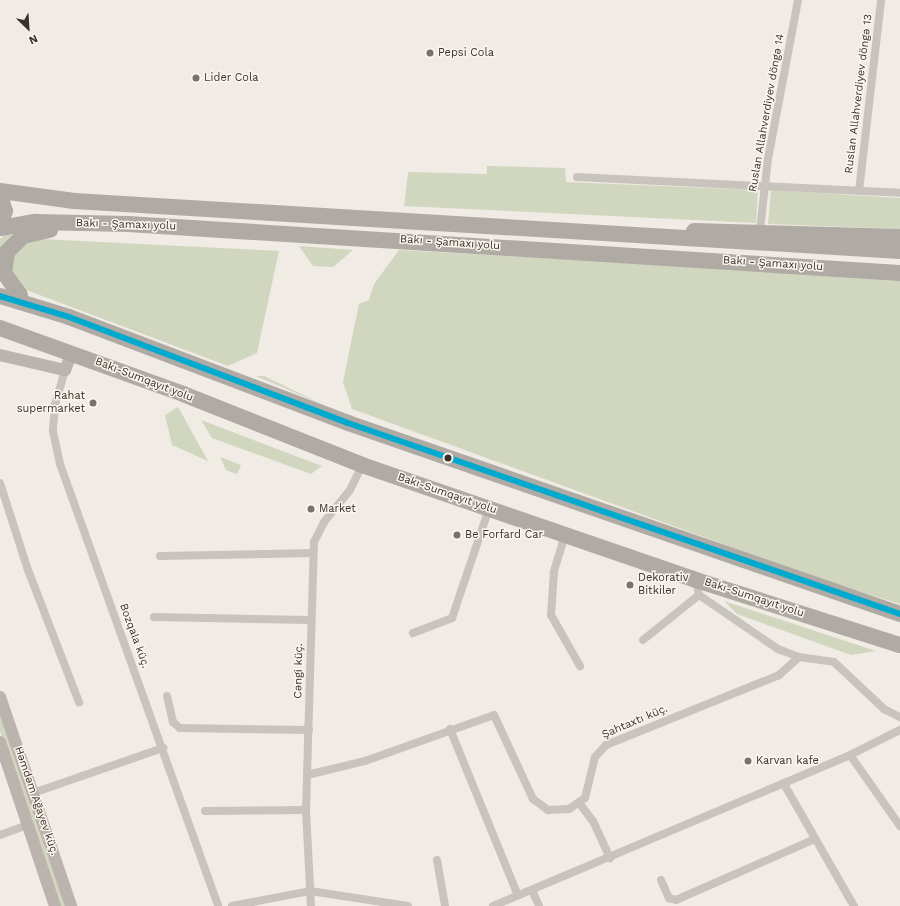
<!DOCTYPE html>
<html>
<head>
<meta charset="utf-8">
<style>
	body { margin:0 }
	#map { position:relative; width:900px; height:906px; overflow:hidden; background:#f0ebe5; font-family:"Work Sans",sans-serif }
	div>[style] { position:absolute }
	.green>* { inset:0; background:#d1d6bf }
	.street>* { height:8px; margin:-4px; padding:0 4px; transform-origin:4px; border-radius:4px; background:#c9c3be }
	.secondary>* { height:12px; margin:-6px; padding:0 6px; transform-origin:6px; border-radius:6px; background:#bab3ae }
	.highway>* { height:16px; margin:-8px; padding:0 8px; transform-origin:8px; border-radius:8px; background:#afaaa4 }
	.bus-1>* { height:6px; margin:-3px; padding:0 3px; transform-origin:3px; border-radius:3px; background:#00a9ce }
	.dots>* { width:11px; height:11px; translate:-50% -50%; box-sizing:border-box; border:2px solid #fbf5ee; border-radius:50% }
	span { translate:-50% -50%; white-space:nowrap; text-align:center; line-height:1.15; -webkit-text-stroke:3px #fbf5ee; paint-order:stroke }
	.poi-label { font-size:11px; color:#3b302b }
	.left { translate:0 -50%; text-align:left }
	.right { translate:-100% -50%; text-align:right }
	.street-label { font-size:11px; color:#3b302b }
	.north { position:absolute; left:8px; top:8px; width:40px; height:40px; -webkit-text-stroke:3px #fbf5ee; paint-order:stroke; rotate:155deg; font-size:11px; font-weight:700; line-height:16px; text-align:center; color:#3b302b }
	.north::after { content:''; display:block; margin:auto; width:14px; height:18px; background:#3b302b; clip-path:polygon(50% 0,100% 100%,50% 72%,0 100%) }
</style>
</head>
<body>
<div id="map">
	<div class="green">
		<i style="clip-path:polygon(487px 166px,565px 168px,566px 182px,758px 190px,756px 223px,404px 206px,408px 172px,487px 174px)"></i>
		<i style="clip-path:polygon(771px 190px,900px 198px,900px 229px,768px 224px)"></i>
		<i style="clip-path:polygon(37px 227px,0 254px,0 239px,5px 234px)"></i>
		<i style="clip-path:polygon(41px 239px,279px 251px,257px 353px,228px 366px,21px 288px,13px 281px,10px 259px,27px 241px)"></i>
		<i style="clip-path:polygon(299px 246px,353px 250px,333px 267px,313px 266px)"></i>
		<i style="clip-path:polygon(399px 250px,900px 278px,900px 604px,822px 580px,352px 409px,343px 382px,359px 304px,369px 300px,374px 284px)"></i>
		<i style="clip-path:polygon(256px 376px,264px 376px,326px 406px)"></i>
		<i style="clip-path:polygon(178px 407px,208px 461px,172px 445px,165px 415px)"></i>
		<i style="clip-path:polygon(201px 420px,322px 466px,311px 474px,212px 438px)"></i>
		<i style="clip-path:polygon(220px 457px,241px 465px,237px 474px,226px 470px)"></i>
		<i style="clip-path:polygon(724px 601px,876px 651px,851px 655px,737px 614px)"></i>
		<i style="clip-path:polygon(0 710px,67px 906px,60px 906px,0 731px)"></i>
	</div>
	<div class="street">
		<i style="left:577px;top:177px;width:323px;rotate:2.8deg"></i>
		<i style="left:859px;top:191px;width:192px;rotate:-83.4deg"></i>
		<i style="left:760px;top:230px;width:71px;rotate:-83.6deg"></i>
		<i style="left:768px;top:159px;width:162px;rotate:-79.3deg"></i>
		<i style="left:65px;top:370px;width:37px;rotate:106deg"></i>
		<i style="left:55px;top:406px;width:25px;rotate:95deg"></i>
		<i style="left:53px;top:431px;width:34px;rotate:78deg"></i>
		<i style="left:60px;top:464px;width:469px;rotate:70.3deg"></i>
		<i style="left:0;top:483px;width:91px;rotate:72.2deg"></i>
		<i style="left:28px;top:570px;width:142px;rotate:68.9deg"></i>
		<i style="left:565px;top:535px;width:39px;rotate:107deg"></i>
		<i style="left:554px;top:572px;width:43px;rotate:94deg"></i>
		<i style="left:551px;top:615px;width:59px;rotate:60.4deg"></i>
		<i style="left:160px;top:556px;width:153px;rotate:-1.1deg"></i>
		<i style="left:696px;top:580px;width:15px;rotate:79deg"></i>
		<i style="left:699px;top:595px;width:96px;rotate:34.4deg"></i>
		<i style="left:778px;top:649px;width:22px;rotate:21deg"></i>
		<i style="left:154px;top:617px;width:157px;rotate:1.1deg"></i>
		<i style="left:413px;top:633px;width:42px;rotate:-21deg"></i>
		<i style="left:452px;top:618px;width:115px;rotate:-71.3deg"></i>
		<i style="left:643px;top:640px;width:72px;rotate:-38.8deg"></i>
		<i style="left:167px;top:696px;width:27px;rotate:77deg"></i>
		<i style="left:173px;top:722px;width:9px;rotate:41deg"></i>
		<i style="left:180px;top:728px;width:129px;rotate:0.9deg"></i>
		<i style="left:450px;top:729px;width:180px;rotate:67.8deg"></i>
		<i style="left:850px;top:755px;width:56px;rotate:-26.6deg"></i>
		<i style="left:307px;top:775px;width:60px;rotate:-13.6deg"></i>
		<i style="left:365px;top:761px;width:137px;rotate:-19.6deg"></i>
		<i style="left:494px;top:715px;width:93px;rotate:65.1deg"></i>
		<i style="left:533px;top:799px;width:19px;rotate:36deg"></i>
		<i style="left:548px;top:810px;width:21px;rotate:-3deg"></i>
		<i style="left:569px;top:809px;width:19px;rotate:-35deg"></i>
		<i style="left:585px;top:798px;width:42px;rotate:-76.3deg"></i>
		<i style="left:595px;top:757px;width:16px;rotate:-47deg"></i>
		<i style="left:606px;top:745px;width:187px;rotate:-22deg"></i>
		<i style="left:779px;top:675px;width:27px;rotate:-42deg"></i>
		<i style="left:799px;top:657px;width:35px;rotate:8deg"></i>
		<i style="left:834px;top:662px;width:69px;rotate:43.2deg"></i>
		<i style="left:884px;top:709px;width:18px;rotate:27deg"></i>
		<i style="left:784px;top:784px;width:141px;rotate:60.2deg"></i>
		<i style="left:33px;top:793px;width:138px;rotate:-19.1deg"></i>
		<i style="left:580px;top:804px;width:21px;rotate:53deg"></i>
		<i style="left:593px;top:821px;width:41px;rotate:65.3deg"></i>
		<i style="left:205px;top:811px;width:101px;rotate:-0.6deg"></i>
		<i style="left:0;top:835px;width:30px;rotate:-20deg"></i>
		<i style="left:437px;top:860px;width:47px;rotate:80.1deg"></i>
		<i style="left:661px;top:880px;width:20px;rotate:66deg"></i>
		<i style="left:669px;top:898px;width:7px;rotate:16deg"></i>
		<i style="left:676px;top:900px;width:152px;rotate:-23.7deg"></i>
		<i style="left:532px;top:890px;width:17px;rotate:66deg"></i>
		<i style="left:232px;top:906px;width:79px;rotate:-10.9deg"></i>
		<i style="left:310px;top:891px;width:99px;rotate:8.7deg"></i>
		<i style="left:311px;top:906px;width:96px;rotate:-93deg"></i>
		<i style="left:306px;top:810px;width:268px;rotate:-88.3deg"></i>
		<i style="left:314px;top:542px;width:22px;rotate:-63deg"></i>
		<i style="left:324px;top:522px;width:41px;rotate:-50.9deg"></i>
		<i style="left:350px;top:490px;width:28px;rotate:-64deg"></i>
		<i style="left:493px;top:906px;width:388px;rotate:-22.9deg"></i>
		<i style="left:850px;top:755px;width:87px;rotate:54.8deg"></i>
	</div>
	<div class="secondary">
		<i style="left:0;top:355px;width:67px;rotate:13deg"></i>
		<i style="left:65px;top:370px;width:18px;rotate:-68deg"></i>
		<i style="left:0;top:697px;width:221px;rotate:71.2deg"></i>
		<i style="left:0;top:742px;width:173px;rotate:71.5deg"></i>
	</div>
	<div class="highway">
		<i style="left:0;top:191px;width:75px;rotate:7.7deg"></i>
		<i style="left:74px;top:201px;width:828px;rotate:3.46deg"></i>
		<i style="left:0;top:195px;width:17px;rotate:73deg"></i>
		<i style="left:5px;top:211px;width:14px;rotate:111deg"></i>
		<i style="left:0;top:228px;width:36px;rotate:-10deg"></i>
		<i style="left:35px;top:222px;width:93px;rotate:1.2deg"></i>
		<i style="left:128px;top:224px;width:774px;rotate:3.63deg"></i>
		<i style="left:694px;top:231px;width:206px;rotate:1.7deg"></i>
		<i style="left:20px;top:295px;width:27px;rotate:-126deg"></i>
		<i style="left:4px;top:273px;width:21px;rotate:-82deg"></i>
		<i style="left:7px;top:252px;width:23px;rotate:-45deg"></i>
		<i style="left:23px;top:236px;width:28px;rotate:-13deg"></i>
		<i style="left:0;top:296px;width:72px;rotate:16.9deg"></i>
		<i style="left:69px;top:317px;width:298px;rotate:20.8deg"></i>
		<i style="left:348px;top:423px;width:584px;rotate:19.09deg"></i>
		<i style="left:0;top:328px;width:195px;rotate:19.8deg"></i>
		<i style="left:183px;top:394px;width:193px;rotate:21.6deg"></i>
		<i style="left:362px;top:465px;width:353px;rotate:19deg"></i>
		<i style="left:696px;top:580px;width:214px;rotate:17.7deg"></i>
	</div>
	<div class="bus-1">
		<i style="left:0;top:296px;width:72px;rotate:16.9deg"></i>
		<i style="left:69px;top:317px;width:298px;rotate:20.8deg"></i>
		<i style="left:348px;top:423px;width:584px;rotate:19.09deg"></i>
	</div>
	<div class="dots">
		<i style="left:430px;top:53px;background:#7a716c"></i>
		<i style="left:196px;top:78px;background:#7a716c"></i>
		<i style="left:93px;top:403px;background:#7a716c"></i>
		<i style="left:448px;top:458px;background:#3b302b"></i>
		<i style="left:311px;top:509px;background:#7a716c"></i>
		<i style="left:457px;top:535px;background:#7a716c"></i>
		<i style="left:630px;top:585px;background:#7a716c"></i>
		<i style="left:748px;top:761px;background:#7a716c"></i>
	</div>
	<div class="poi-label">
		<span class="left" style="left:438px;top:53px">Pepsi Cola</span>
		<span class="left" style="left:204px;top:78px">Lider Cola</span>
		<span class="right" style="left:85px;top:403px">Rahat<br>supermarket</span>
		<span class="left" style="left:319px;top:509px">Market</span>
		<span class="left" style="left:465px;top:535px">Be Forfard Car</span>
		<span class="left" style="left:638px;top:585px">Dekorativ<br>Bitkilər</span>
		<span class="left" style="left:756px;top:761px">Karvan kafe</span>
	</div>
	<div class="street-label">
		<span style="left:859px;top:94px;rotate:-83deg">Ruslan Allahverdiyev döngə 13</span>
		<span style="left:767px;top:113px;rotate:-80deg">Ruslan Allahverdiyev döngə 14</span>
		<span style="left:126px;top:225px;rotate:2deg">Bakı - Şamaxı yolu</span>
		<span style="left:450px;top:243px;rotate:4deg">Bakı - Şamaxı yolu</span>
		<span style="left:773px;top:264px;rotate:4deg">Bakı - Şamaxı yolu</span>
		<span style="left:144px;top:380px;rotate:21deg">Bakı-Sumqayıt yolu</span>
		<span style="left:447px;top:494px;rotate:19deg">Bakı-Sumqayıt yolu</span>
		<span style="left:754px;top:598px;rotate:18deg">Bakı-Sumqayıt yolu</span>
		<span style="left:134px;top:636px;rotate:70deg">Bozqala küç.</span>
		<span style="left:299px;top:671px;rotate:-89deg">Cəngi küç.</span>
		<span style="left:635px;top:722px;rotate:-23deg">Şahtaxtı küç.</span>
		<span style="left:36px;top:801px;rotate:71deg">Həmdəm Ağayev küç.</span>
	</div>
	<div class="north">N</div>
</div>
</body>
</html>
